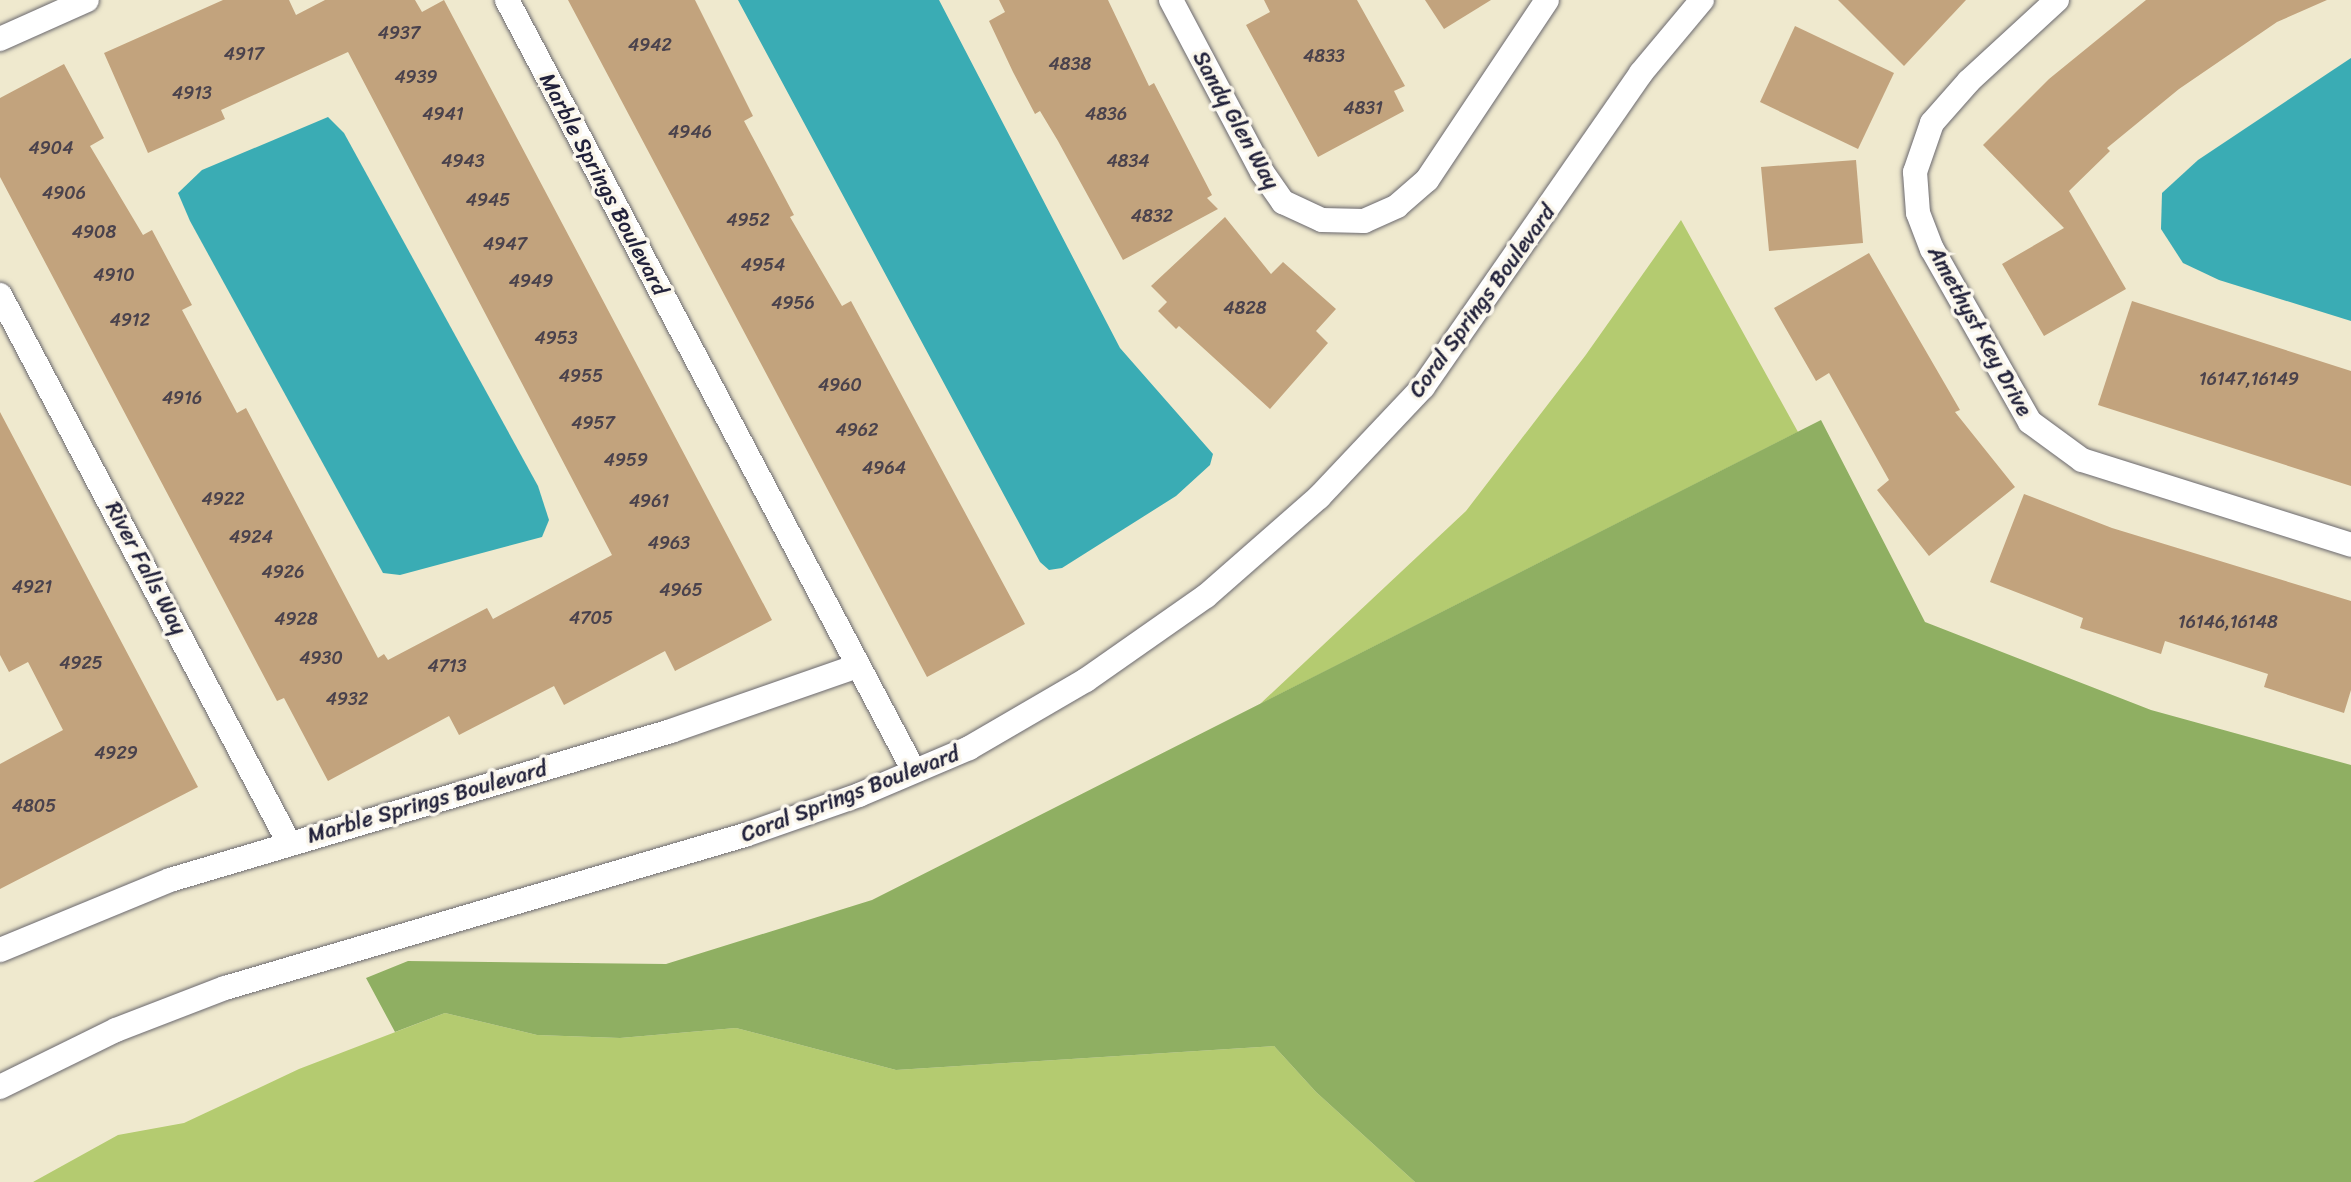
<!DOCTYPE html>
<html>
<head>
<meta charset="utf-8">
<style>
	body { margin:0 }
	#map { position:relative; width:2351px; height:1182px; overflow:hidden; background:#efe9ce; font-family:Sriracha,sans-serif }
	div>[style] { position:absolute }
	.green>* { inset:0; background:#b4cb70 }
	.forest>* { inset:0; background:#8faf62 }
	.water>* { inset:0; background:#3aacb4 }
	.building>* { inset:0; background:#c2a37d }
	.roads { filter:drop-shadow(0 0 2px #6a686e) drop-shadow(0 0 2px #6a686e) }
	.minor>* { height:24px; margin:-12px; padding:0 12px; transform-origin:12px; border-radius:12px; background:#fff }
	span { translate:-50% -50%; white-space:nowrap; text-align:center; line-height:1.15; -webkit-text-stroke:7px #fbf7ec; paint-order:stroke }
	.number-label { font-size:18px; color:#4a424c }
	.number-label span { -webkit-text-stroke-width:0 }
	.street-label { font-size:22px; color:#22223b }
</style>
</head>
<body>
<div id="map">
	<div class="green">
		<i style="clip-path:polygon(1681px 220px,1798px 432px,1260px 704px,1466px 511px,1585px 356px)"></i>
		<i style="clip-path:polygon(445px 1013px,537px 1035px,620px 1038px,736px 1028px,896px 1070px,1274px 1046px,1316px 1092px,1415px 1182px,33px 1182px,118px 1135px,184px 1123px,299px 1069px)"></i>
	</div>
	<div class="forest">
		<i style="clip-path:polygon(1821px 420px,1925px 622px,2151px 710px,2351px 765px,2351px 1182px,1415px 1182px,1316px 1092px,1274px 1046px,896px 1070px,736px 1028px,620px 1038px,537px 1035px,445px 1013px,395px 1032px,366px 978px,408px 961px,666px 964px,872px 900px)"></i>
	</div>
	<div class="water">
		<i style="clip-path:polygon(738px 0,939px 0,1120px 348px,1213px 454px,1210px 465px,1176px 496px,1062px 568px,1049px 570px,1040px 562px)"></i>
		<i style="clip-path:polygon(2351px 58px,2351px 321px,2219px 280px,2183px 263px,2161px 229px,2162px 193px,2198px 160px)"></i>
		<i style="clip-path:polygon(328px 117px,344px 133px,538px 486px,549px 520px,542px 537px,400px 575px,383px 573px,190px 221px,178px 193px,202px 170px)"></i>
	</div>
	<div class="building">
		<i style="clip-path:polygon(223px 0,289px 0,296px 15px,325px 0,415px 0,422px 12px,444px 0,772px 620px,675px 671px,665px 651px,564px 705px,554px 686px,459px 735px,449px 716px,328px 781px,284px 698px,277px 701px,0 177px,0 98px,64px 64px,104px 138px,90px 146px,143px 235px,152px 230px,192px 305px,182px 310px,237px 413px,246px 408px,378px 658px,384px 654px,388px 660px,487px 608px,493px 619px,612px 555px,348px 52px,221px 110px,225px 119px,148px 153px,104px 53px)"></i>
		<i style="clip-path:polygon(568px 0,695px 0,753px 116px,744px 121px,794px 215px,790px 217px,842px 306px,851px 301px,1025px 624px,927px 677px)"></i>
		<i style="clip-path:polygon(999px 0,1108px 0,1149px 86px,1154px 83px,1212px 195px,1207px 198px,1218px 209px,1123px 260px,1058px 141px,1040px 111px,1035px 114px,1013px 72px,989px 21px,1005px 12px)"></i>
		<i style="clip-path:polygon(1264px 0,1357px 0,1405px 86px,1394px 91px,1404px 111px,1318px 157px,1246px 25px,1270px 12px)"></i>
		<i style="clip-path:polygon(1425px 0,1491px 0,1444px 29px)"></i>
		<i style="clip-path:polygon(1838px 0,1966px 0,1904px 66px)"></i>
		<i style="clip-path:polygon(2146px 0,2327px 0,2277px 22px,2179px 89px,2107px 148px,2110px 151px,2069px 191px,2126px 289px,2044px 336px,2002px 264px,2064px 228px,1983px 145px,2049px 79px)"></i>
		<i style="clip-path:polygon(1795px 26px,1894px 73px,1858px 149px,1760px 102px)"></i>
		<i style="clip-path:polygon(1856px 160px,1863px 243px,1769px 251px,1761px 167px)"></i>
		<i style="clip-path:polygon(1225px 217px,1271px 274px,1283px 262px,1336px 309px,1316px 331px,1328px 343px,1270px 409px,1179px 326px,1176px 329px,1158px 311px,1167px 302px,1151px 286px)"></i>
		<i style="clip-path:polygon(1869px 253px,1960px 410px,1955px 412px,2015px 487px,1929px 556px,1877px 490px,1889px 480px,1829px 373px,1816px 381px,1774px 308px)"></i>
		<i style="clip-path:polygon(2132px 301px,2351px 371px,2351px 486px,2098px 405px)"></i>
		<i style="clip-path:polygon(0 412px,198px 787px,0 889px,0 764px,63px 730px,28px 662px,9px 672px,0 655px)"></i>
		<i style="clip-path:polygon(2024px 494px,2112px 528px,2351px 601px,2351px 690px,2344px 713px,2264px 687px,2268px 674px,2165px 641px,2161px 654px,2080px 628px,2083px 618px,1990px 582px)"></i>
	</div>
	<div class="roads">
		<div class="minor">
			<i style="left:507px;top:0;width:872px;rotate:62.17deg"></i>
			<i style="left:1171px;top:0;width:195px;rotate:62.1deg"></i>
			<i style="left:1262px;top:172px;width:37px;rotate:55deg"></i>
			<i style="left:1283px;top:202px;width:43px;rotate:24.8deg"></i>
			<i style="left:1322px;top:220px;width:42px;rotate:1.4deg"></i>
			<i style="left:1364px;top:221px;width:36px;rotate:-24deg"></i>
			<i style="left:1397px;top:206px;width:40px;rotate:-41deg"></i>
			<i style="left:1427px;top:180px;width:216px;rotate:-56.3deg"></i>
			<i style="left:2057px;top:0;width:120px;rotate:137.4deg"></i>
			<i style="left:1969px;top:81px;width:56px;rotate:131.4deg"></i>
			<i style="left:1932px;top:123px;width:52px;rotate:109.1deg"></i>
			<i style="left:1915px;top:172px;width:41px;rotate:85.8deg"></i>
			<i style="left:1918px;top:213px;width:39px;rotate:69deg"></i>
			<i style="left:1932px;top:249px;width:199px;rotate:60.5deg"></i>
			<i style="left:2030px;top:422px;width:64px;rotate:36.2deg"></i>
			<i style="left:2082px;top:460px;width:282px;rotate:17.5deg"></i>
			<i style="left:0;top:39px;width:95px;rotate:-24.1deg"></i>
			<i style="left:0;top:295px;width:620px;rotate:62.19deg"></i>
			<i style="left:0;top:950px;width:184px;rotate:-22.4deg"></i>
			<i style="left:170px;top:880px;width:523px;rotate:-16.56deg"></i>
			<i style="left:671px;top:731px;width:198px;rotate:-19.2deg"></i>
			<i style="left:0;top:1087px;width:129px;rotate:-26.2deg"></i>
			<i style="left:116px;top:1030px;width:117px;rotate:-21.1deg"></i>
			<i style="left:225px;top:988px;width:542px;rotate:-16.4deg"></i>
			<i style="left:745px;top:835px;width:121px;rotate:-19.3deg"></i>
			<i style="left:859px;top:795px;width:120px;rotate:-23.1deg"></i>
			<i style="left:969px;top:748px;width:135px;rotate:-30.2deg"></i>
			<i style="left:1086px;top:680px;width:146px;rotate:-35deg"></i>
			<i style="left:1206px;top:596px;width:150px;rotate:-41.2deg"></i>
			<i style="left:1319px;top:497px;width:151px;rotate:-46.6deg"></i>
			<i style="left:1423px;top:387px;width:382px;rotate:-55.2deg"></i>
			<i style="left:1641px;top:73px;width:95px;rotate:-50.1deg"></i>
		</div>
	</div>
	<div class="number-label">
		<span style="left:399px;top:33px">4937</span>
		<span style="left:650px;top:45px">4942</span>
		<span style="left:244px;top:54px">4917</span>
		<span style="left:1324px;top:56px">4833</span>
		<span style="left:1070px;top:64px">4838</span>
		<span style="left:416px;top:77px">4939</span>
		<span style="left:192px;top:93px">4913</span>
		<span style="left:1363px;top:108px">4831</span>
		<span style="left:443px;top:114px">4941</span>
		<span style="left:1106px;top:114px">4836</span>
		<span style="left:690px;top:132px">4946</span>
		<span style="left:51px;top:148px">4904</span>
		<span style="left:463px;top:161px">4943</span>
		<span style="left:1128px;top:161px">4834</span>
		<span style="left:64px;top:193px">4906</span>
		<span style="left:488px;top:200px">4945</span>
		<span style="left:1152px;top:216px">4832</span>
		<span style="left:748px;top:220px">4952</span>
		<span style="left:94px;top:232px">4908</span>
		<span style="left:505px;top:244px">4947</span>
		<span style="left:763px;top:265px">4954</span>
		<span style="left:114px;top:275px">4910</span>
		<span style="left:531px;top:281px">4949</span>
		<span style="left:793px;top:303px">4956</span>
		<span style="left:1245px;top:308px">4828</span>
		<span style="left:130px;top:320px">4912</span>
		<span style="left:556px;top:338px">4953</span>
		<span style="left:581px;top:376px">4955</span>
		<span style="left:2249px;top:379px">16147,16149</span>
		<span style="left:840px;top:385px">4960</span>
		<span style="left:182px;top:398px">4916</span>
		<span style="left:593px;top:423px">4957</span>
		<span style="left:857px;top:430px">4962</span>
		<span style="left:626px;top:460px">4959</span>
		<span style="left:884px;top:468px">4964</span>
		<span style="left:223px;top:499px">4922</span>
		<span style="left:649px;top:501px">4961</span>
		<span style="left:251px;top:537px">4924</span>
		<span style="left:669px;top:543px">4963</span>
		<span style="left:283px;top:572px">4926</span>
		<span style="left:32px;top:587px">4921</span>
		<span style="left:681px;top:590px">4965</span>
		<span style="left:591px;top:618px">4705</span>
		<span style="left:296px;top:619px">4928</span>
		<span style="left:2228px;top:622px">16146,16148</span>
		<span style="left:321px;top:658px">4930</span>
		<span style="left:81px;top:663px">4925</span>
		<span style="left:447px;top:666px">4713</span>
		<span style="left:347px;top:699px">4932</span>
		<span style="left:116px;top:753px">4929</span>
		<span style="left:34px;top:806px">4805</span>
	</div>
	<div class="street-label">
		<span style="left:1236px;top:120px;rotate:61deg">Sandy Glen Way</span>
		<span style="left:604px;top:184px;rotate:62deg">Marble Springs Boulevard</span>
		<span style="left:1482px;top:301px;rotate:-54deg">Coral Springs Boulevard</span>
		<span style="left:1980px;top:331px;rotate:61deg">Amethyst Key Drive</span>
		<span style="left:146px;top:568px;rotate:62deg">River Falls Way</span>
		<span style="left:850px;top:794px;rotate:-21deg">Coral Springs Boulevard</span>
		<span style="left:427px;top:802px;rotate:-16deg">Marble Springs Boulevard</span>
	</div>
</div>
</body>
</html>
